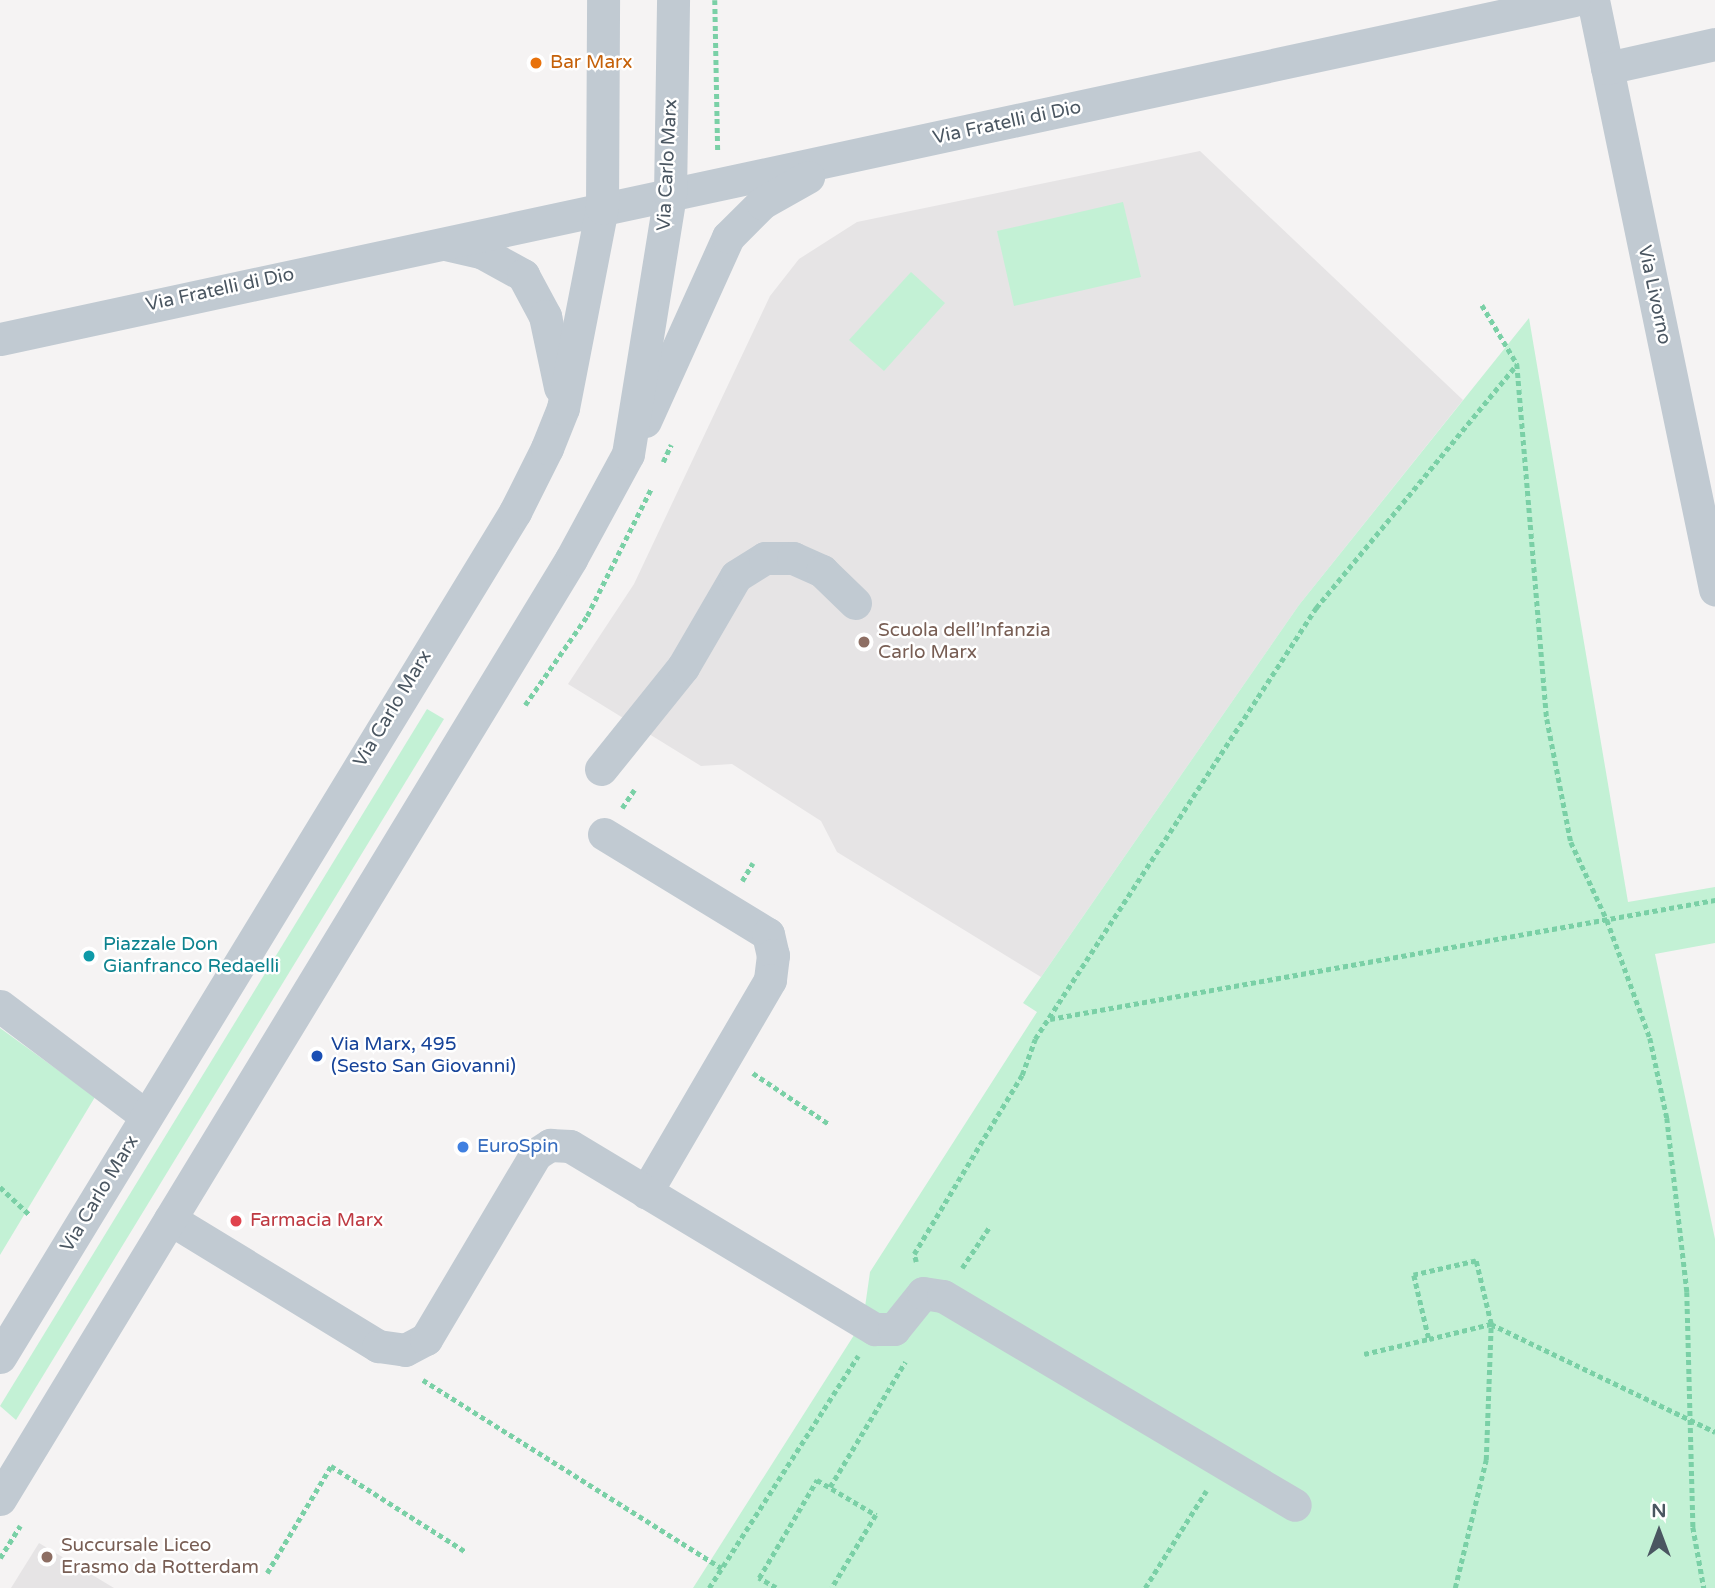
<!DOCTYPE html>
<html>
<head>
<meta charset="utf-8">
<style>
	body { margin:0 }
	#map { position:relative; width:1715px; height:1588px; overflow:hidden; background:#f5f3f3; font-family:"Varela Round",sans-serif }
	div>[style] { position:absolute }
	.education>* { inset:0; background:#e6e4e5 }
	.green>* { inset:0; background:#c3f1d5 }
	.path>* { height:4.5px; margin-top:-2.25px; transform-origin:0; background:repeating-linear-gradient(90deg,#7ad0a6 0 5px,transparent 0 8.5px) }
	.minor>* { height:33px; margin:-16.5px; padding:0 16.5px; transform-origin:16.5px; border-radius:16.5px; background:#c1cad2 }
	.dots>* { width:19px; height:19px; translate:-50% -50%; box-sizing:border-box; border:4px solid #fff; border-radius:50% }
	span { translate:-50% -50%; white-space:nowrap; text-align:center; line-height:1.15; -webkit-text-stroke:5px #fff; paint-order:stroke }
	.food-label { font-size:19px; color:#c56008 }
	.left { translate:0 -50%; text-align:left }
	.street-label { font-size:19px; color:#4a5661 }
	.education-label { font-size:19px; color:#785e54 }
	.culture-label { font-size:19px; color:#0d838f }
	.transit-label { font-size:19px; color:#164399 }
	.shop-label { font-size:19px; color:#366cbe }
	.health-label { font-size:19px; color:#be3a42 }
	.north { position:absolute; left:1624px; top:1497px; width:70px; height:70px; -webkit-text-stroke:5px #fff; paint-order:stroke; rotate:0deg; font-size:19px; font-weight:700; line-height:28px; text-align:center; color:#4a5661 }
	.north::after { content:''; display:block; margin:auto; width:24px; height:32px; background:#4a5661; clip-path:polygon(50% 0,100% 100%,50% 72%,0 100%) }
</style>
</head>
<body>
<div id="map">
	<div class="education">
		<i style="clip-path:polygon(1200px 151px,1463px 400px,1299px 605px,1041px 977px,837px 852px,821px 821px,732px 764px,701px 766px,568px 684px,634px 584px,770px 296px,799px 259px,857px 222px)"></i>
		<i style="clip-path:polygon(39px 1543px,114px 1588px,11px 1588px)"></i>
	</div>
	<div class="green">
		<i style="clip-path:polygon(1123px 202px,1141px 277px,1014px 306px,997px 231px)"></i>
		<i style="clip-path:polygon(911px 272px,945px 303px,884px 371px,849px 340px)"></i>
		<i style="clip-path:polygon(1529px 318px,1628px 902px,1715px 887px,1715px 943px,1655px 954px,1715px 1239px,1715px 1588px,693px 1588px,863px 1321px,870px 1272px,1037px 1012px,1023px 1003px,1299px 605px)"></i>
		<i style="clip-path:polygon(427px 709px,444px 719px,16px 1420px,0 1406px)"></i>
		<i style="clip-path:polygon(0 1028px,95px 1097px,0 1255px)"></i>
	</div>
	<div class="path">
		<i style="left:715px;top:0;width:150px;rotate:88.9deg"></i>
		<i style="left:1482px;top:305px;width:69px;rotate:59.3deg"></i>
		<i style="left:1517px;top:364px;width:356px;rotate:85.2deg"></i>
		<i style="left:1547px;top:719px;width:125px;rotate:79deg"></i>
		<i style="left:1571px;top:842px;width:86px;rotate:65.2deg"></i>
		<i style="left:1607px;top:920px;width:126px;rotate:70deg"></i>
		<i style="left:1650px;top:1038px;width:82px;rotate:78deg"></i>
		<i style="left:1667px;top:1118px;width:175px;rotate:83.4deg"></i>
		<i style="left:1687px;top:1292px;width:235px;rotate:88.5deg"></i>
		<i style="left:1693px;top:1527px;width:62px;rotate:79.8deg"></i>
		<i style="left:663px;top:462px;width:19px;rotate:-65deg"></i>
		<i style="left:525px;top:705px;width:108px;rotate:-55.1deg"></i>
		<i style="left:587px;top:616px;width:142px;rotate:-63.3deg"></i>
		<i style="left:622px;top:808px;width:22px;rotate:-56deg"></i>
		<i style="left:742px;top:881px;width:21px;rotate:-59deg"></i>
		<i style="left:1050px;top:1019px;width:676px;rotate:-10.15deg"></i>
		<i style="left:753px;top:1073px;width:92px;rotate:33.9deg"></i>
		<i style="left:0;top:1187px;width:42px;rotate:43.1deg"></i>
		<i style="left:916px;top:1262px;width:8px;rotate:-104deg"></i>
		<i style="left:914px;top:1254px;width:209px;rotate:-58.9deg"></i>
		<i style="left:1022px;top:1075px;width:38px;rotate:-70deg"></i>
		<i style="left:1035px;top:1039px;width:515px;rotate:-56.9deg"></i>
		<i style="left:1316px;top:608px;width:316px;rotate:-50.5deg"></i>
		<i style="left:962px;top:1268px;width:50px;rotate:-56.3deg"></i>
		<i style="left:1364px;top:1354px;width:67px;rotate:-13deg"></i>
		<i style="left:1429px;top:1339px;width:64px;rotate:-13.6deg"></i>
		<i style="left:1491px;top:1324px;width:65px;rotate:-103.4deg"></i>
		<i style="left:1476px;top:1261px;width:64px;rotate:167.3deg"></i>
		<i style="left:1414px;top:1275px;width:66px;rotate:76.8deg"></i>
		<i style="left:423px;top:1380px;width:353px;rotate:32.2deg"></i>
		<i style="left:830px;top:1487px;width:146px;rotate:-59deg"></i>
		<i style="left:0;top:1558px;width:38px;rotate:-58deg"></i>
		<i style="left:267px;top:1573px;width:125px;rotate:-59.1deg"></i>
		<i style="left:331px;top:1466px;width:160px;rotate:32.5deg"></i>
		<i style="left:709px;top:1588px;width:276px;rotate:-57.3deg"></i>
		<i style="left:776px;top:1588px;width:20px;rotate:-150deg"></i>
		<i style="left:759px;top:1578px;width:114px;rotate:-59.4deg"></i>
		<i style="left:817px;top:1480px;width:69px;rotate:30.7deg"></i>
		<i style="left:876px;top:1515px;width:85px;rotate:121.1deg"></i>
		<i style="left:1145px;top:1588px;width:115px;rotate:-57.8deg"></i>
		<i style="left:1455px;top:1588px;width:132px;rotate:-76.4deg"></i>
		<i style="left:1486px;top:1460px;width:136px;rotate:-87.9deg"></i>
		<i style="left:1491px;top:1324px;width:249px;rotate:25.7deg"></i>
	</div>
	<div class="minor">
		<i style="left:1593px;top:0;width:602px;rotate:78.3deg"></i>
		<i style="left:1607px;top:68px;width:111px;rotate:-12.5deg"></i>
		<i style="left:445px;top:244px;width:39px;rotate:13deg"></i>
		<i style="left:483px;top:253px;width:46px;rotate:28.8deg"></i>
		<i style="left:523px;top:275px;width:47px;rotate:61.8deg"></i>
		<i style="left:545px;top:316px;width:73px;rotate:78.1deg"></i>
		<i style="left:0;top:339px;width:1610px;rotate:-12.15deg"></i>
		<i style="left:645px;top:421px;width:202px;rotate:-65.7deg"></i>
		<i style="left:728px;top:237px;width:48px;rotate:-45deg"></i>
		<i style="left:762px;top:203px;width:53px;rotate:-29.5deg"></i>
		<i style="left:601px;top:769px;width:131px;rotate:-51.2deg"></i>
		<i style="left:683px;top:667px;width:105px;rotate:-59.8deg"></i>
		<i style="left:736px;top:576px;width:34px;rotate:-32deg"></i>
		<i style="left:765px;top:558px;width:28px"></i>
		<i style="left:793px;top:558px;width:32px;rotate:24deg"></i>
		<i style="left:822px;top:571px;width:46px;rotate:44.1deg"></i>
		<i style="left:604px;top:834px;width:192px;rotate:31.4deg"></i>
		<i style="left:768px;top:934px;width:22px;rotate:77deg"></i>
		<i style="left:773px;top:955px;width:25px;rotate:97deg"></i>
		<i style="left:770px;top:980px;width:246px;rotate:120.3deg"></i>
		<i style="left:0;top:1006px;width:183px;rotate:37deg"></i>
		<i style="left:170px;top:1219px;width:244px;rotate:31.4deg"></i>
		<i style="left:378px;top:1346px;width:27px;rotate:8deg"></i>
		<i style="left:405px;top:1350px;width:24px;rotate:-28deg"></i>
		<i style="left:426px;top:1339px;width:215px;rotate:-59.3deg"></i>
		<i style="left:536px;top:1154px;width:17px;rotate:-33deg"></i>
		<i style="left:550px;top:1145px;width:20px;rotate:3deg"></i>
		<i style="left:570px;top:1146px;width:356px;rotate:31deg"></i>
		<i style="left:875px;top:1329px;width:19px"></i>
		<i style="left:894px;top:1329px;width:46px;rotate:-51.1deg"></i>
		<i style="left:923px;top:1293px;width:20px;rotate:9deg"></i>
		<i style="left:943px;top:1296px;width:409px;rotate:30.7deg"></i>
		<i style="left:0;top:1357px;width:990px;rotate:-58.64deg"></i>
		<i style="left:515px;top:512px;width:72px;rotate:-63.4deg"></i>
		<i style="left:547px;top:448px;width:43px;rotate:-68.2deg"></i>
		<i style="left:563px;top:408px;width:204px;rotate:-79deg"></i>
		<i style="left:602px;top:208px;width:208px;rotate:-89.7deg"></i>
		<i style="left:0;top:1499px;width:1100px;rotate:-58.72deg"></i>
		<i style="left:571px;top:559px;width:119px;rotate:-61.5deg"></i>
		<i style="left:628px;top:454px;width:262px;rotate:-80.8deg"></i>
		<i style="left:670px;top:195px;width:195px;rotate:-89.1deg"></i>
	</div>
	<div class="dots">
		<i style="left:536px;top:63px;background:#e8710a"></i>
		<i style="left:864px;top:642px;background:#8d6e63"></i>
		<i style="left:89px;top:956px;background:#0f9aa8"></i>
		<i style="left:317px;top:1056px;background:#1a4fb4"></i>
		<i style="left:463px;top:1147px;background:#3f7fe0"></i>
		<i style="left:236px;top:1221px;background:#e0444e"></i>
		<i style="left:47px;top:1557px;background:#8d6e63"></i>
	</div>
	<div class="food-label">
		<span class="left" style="left:550px;top:63px">Bar Marx</span>
	</div>
	<div class="street-label">
		<span style="left:1007px;top:123px;rotate:-12deg">Via Fratelli di Dio</span>
		<span style="left:668px;top:165px;rotate:-87deg">Via Carlo Marx</span>
		<span style="left:220px;top:290px;rotate:-12deg">Via Fratelli di Dio</span>
		<span style="left:1654px;top:295px;rotate:78deg">Via Livorno</span>
		<span style="left:393px;top:709px;rotate:-59deg">Via Carlo Marx</span>
		<span style="left:100px;top:1194px;rotate:-59deg">Via Carlo Marx</span>
	</div>
	<div class="education-label">
		<span class="left" style="left:878px;top:642px">Scuola dell’Infanzia<br>Carlo Marx</span>
		<span class="left" style="left:61px;top:1557px">Succursale Liceo<br>Erasmo da Rotterdam</span>
	</div>
	<div class="culture-label">
		<span class="left" style="left:103px;top:956px">Piazzale Don<br>Gianfranco Redaelli</span>
	</div>
	<div class="transit-label">
		<span class="left" style="left:331px;top:1056px">Via Marx, 495<br>(Sesto San Giovanni)</span>
	</div>
	<div class="shop-label">
		<span class="left" style="left:477px;top:1147px">EuroSpin</span>
	</div>
	<div class="health-label">
		<span class="left" style="left:250px;top:1221px">Farmacia Marx</span>
	</div>
	<div class="north">N</div>
</div>
</body>
</html>
